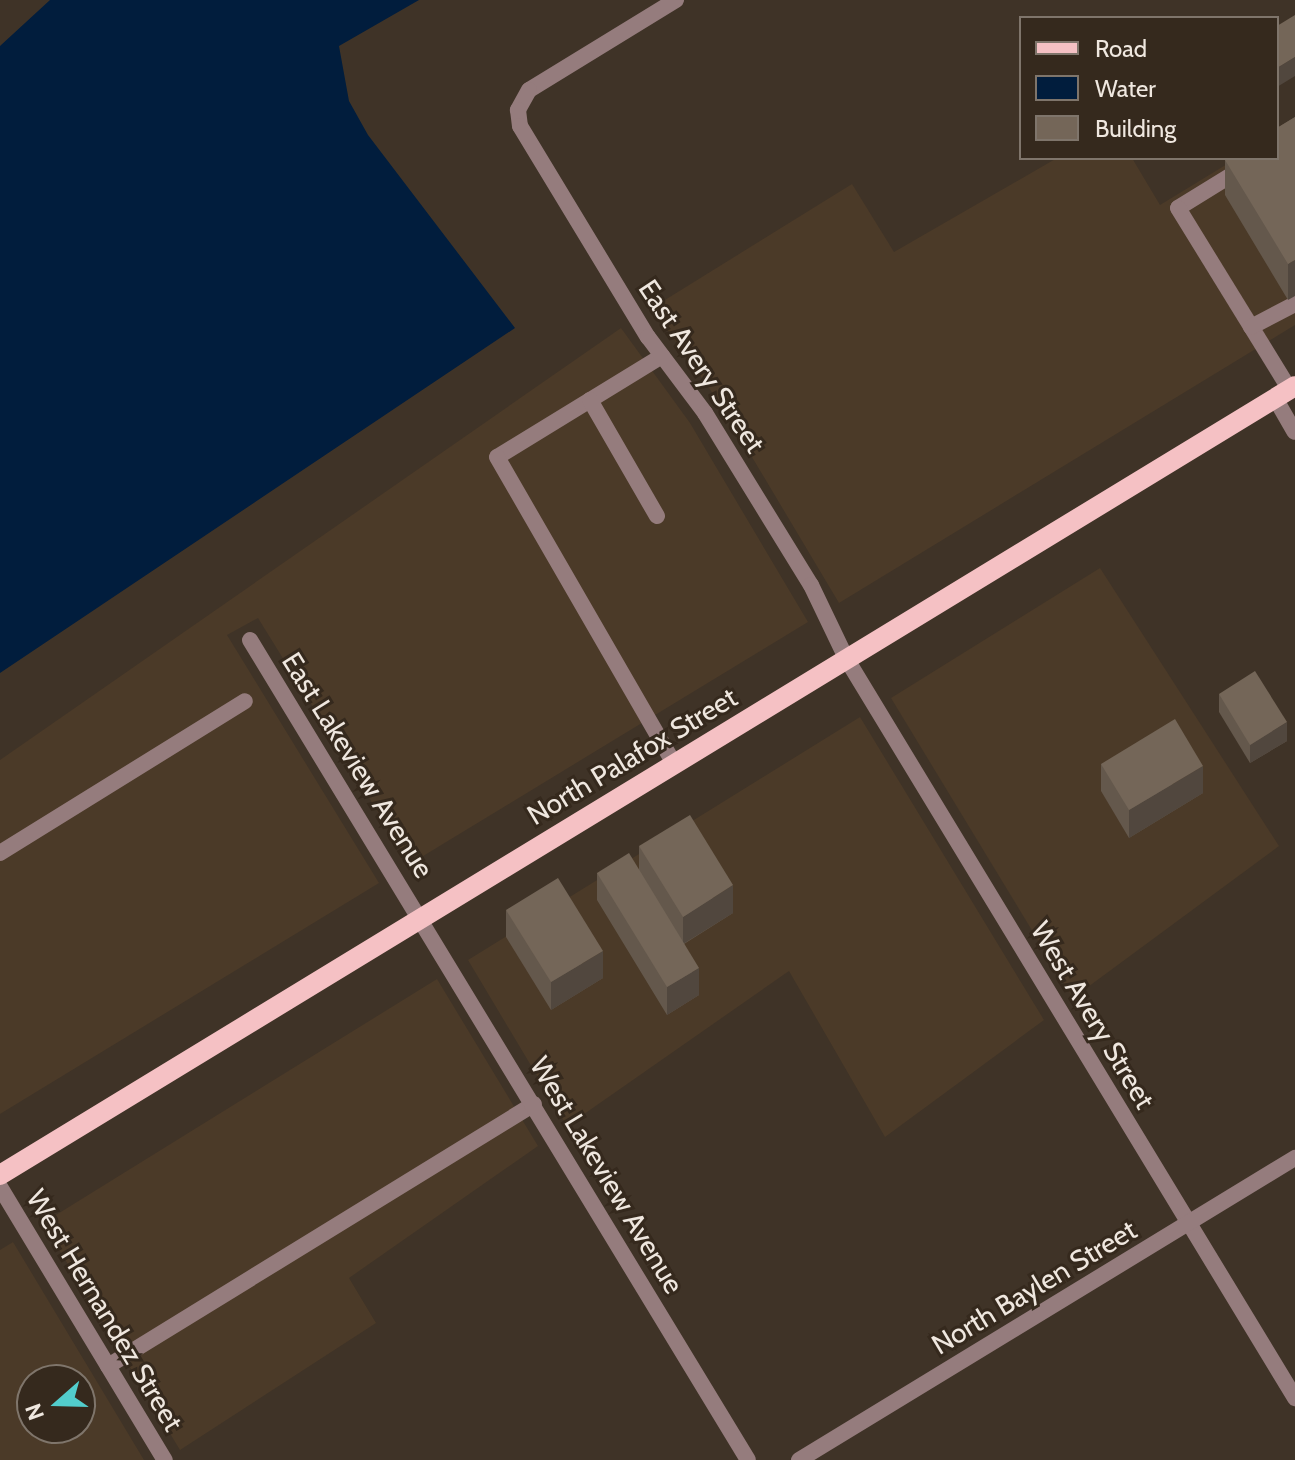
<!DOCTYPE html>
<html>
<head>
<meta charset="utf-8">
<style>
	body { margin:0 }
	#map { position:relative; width:1295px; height:1460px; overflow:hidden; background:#3f3327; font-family:Cabin,sans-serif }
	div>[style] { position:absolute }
	.built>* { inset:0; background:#4b3a28 }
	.water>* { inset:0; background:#011d3d }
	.service>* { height:16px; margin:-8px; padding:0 8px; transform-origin:8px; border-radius:8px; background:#957c7d }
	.minor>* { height:16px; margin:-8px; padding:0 8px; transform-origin:8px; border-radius:8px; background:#957c7d }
	.primary>* { height:20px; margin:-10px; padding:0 10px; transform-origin:10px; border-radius:10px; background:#f5c1c4 }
	.wall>* { inset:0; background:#64584c }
	.shaded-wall>* { inset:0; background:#51473e }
	.building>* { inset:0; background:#746658 }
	span { translate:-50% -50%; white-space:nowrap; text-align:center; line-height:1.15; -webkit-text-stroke:6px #35291d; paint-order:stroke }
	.street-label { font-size:28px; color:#efe7df }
	.legend { position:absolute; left:1019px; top:16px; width:260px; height:144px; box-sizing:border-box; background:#35291d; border:2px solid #7f756b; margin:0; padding:10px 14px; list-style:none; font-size:24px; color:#efe7df }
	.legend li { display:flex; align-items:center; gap:16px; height:40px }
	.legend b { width:40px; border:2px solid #7f756b }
	.north { position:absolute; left:16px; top:1364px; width:80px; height:80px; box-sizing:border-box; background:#35291d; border:2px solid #7f756b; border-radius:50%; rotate:250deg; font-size:22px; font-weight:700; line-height:32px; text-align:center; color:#efe7df }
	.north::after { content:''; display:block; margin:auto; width:28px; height:36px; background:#52cdcc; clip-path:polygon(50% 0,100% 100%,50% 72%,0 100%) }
</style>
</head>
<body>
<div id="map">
	<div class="built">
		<i style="clip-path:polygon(1295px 123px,1295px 325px,839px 603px,721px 405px,652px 308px,852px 184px,894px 252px,1057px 158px,1132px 158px,1160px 205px,1237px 158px,1277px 158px)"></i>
		<i style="clip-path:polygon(621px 328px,690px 423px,808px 622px,410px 864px,258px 618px,227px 635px,379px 883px,0 1114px,0 760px)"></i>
		<i style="clip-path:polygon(1100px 568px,1279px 846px,1073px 998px,891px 698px)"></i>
		<i style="clip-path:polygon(860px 717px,1044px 1020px,885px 1137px,789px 971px,567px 1126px,468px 960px)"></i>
		<i style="clip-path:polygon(437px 979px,538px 1146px,349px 1278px,376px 1323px,180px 1450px,43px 1223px)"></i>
		<i style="clip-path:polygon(evenodd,13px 1242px,144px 1460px,0 1460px,0 1250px,13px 1242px,32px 1380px,80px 1380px,80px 1428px,32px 1428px,32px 1380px)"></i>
	</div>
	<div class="water">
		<i style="clip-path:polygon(50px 0,419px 0,339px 46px,349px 101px,368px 135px,515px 328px,0 673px,0 46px)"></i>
	</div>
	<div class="service">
		<i style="left:1259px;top:158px;width:95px;rotate:148.3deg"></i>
		<i style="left:1178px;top:208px;width:214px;rotate:58.4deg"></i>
		<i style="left:1251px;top:327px;width:50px;rotate:-27.6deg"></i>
		<i style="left:662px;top:356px;width:193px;rotate:148.5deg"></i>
		<i style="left:497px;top:457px;width:354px;rotate:60deg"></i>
		<i style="left:590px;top:400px;width:134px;rotate:60deg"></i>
		<i style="left:0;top:853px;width:288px;rotate:-31.8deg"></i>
		<i style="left:108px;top:1366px;width:500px;rotate:-31.59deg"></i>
	</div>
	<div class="minor">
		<i style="left:676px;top:0;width:172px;rotate:148.5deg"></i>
		<i style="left:529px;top:90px;width:23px;rotate:119deg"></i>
		<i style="left:518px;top:110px;width:16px;rotate:83deg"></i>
		<i style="left:520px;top:126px;width:247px;rotate:58.8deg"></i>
		<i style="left:648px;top:337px;width:95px;rotate:53.1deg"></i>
		<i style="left:705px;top:413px;width:202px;rotate:58.4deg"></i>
		<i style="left:811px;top:585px;width:81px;rotate:64.4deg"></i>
		<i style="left:846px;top:658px;width:866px;rotate:58.75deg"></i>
		<i style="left:1275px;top:398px;width:39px;rotate:60deg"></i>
		<i style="left:250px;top:640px;width:959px;rotate:58.73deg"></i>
		<i style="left:0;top:1187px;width:319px;rotate:58.9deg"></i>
		<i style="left:799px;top:1460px;width:581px;rotate:-31.34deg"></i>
	</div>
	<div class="primary">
		<i style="left:0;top:1175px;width:1516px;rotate:-31.35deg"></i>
	</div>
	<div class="wall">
		<i style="clip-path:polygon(1295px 117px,1288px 300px,1225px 195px,1225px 160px)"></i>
		<i style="clip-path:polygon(1219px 694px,1287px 741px,1250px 763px,1219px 712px)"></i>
		<i style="clip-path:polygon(1101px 764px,1203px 793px,1129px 838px,1101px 791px)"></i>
		<i style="clip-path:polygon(639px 846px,733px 913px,684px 944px,699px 995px,667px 1015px,597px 900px,597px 873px,639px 870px)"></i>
		<i style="clip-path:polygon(506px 910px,603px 978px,551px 1010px,506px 937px)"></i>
	</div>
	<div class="shaded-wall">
		<i style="clip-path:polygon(1295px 57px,1295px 76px,1277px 87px,1277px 68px)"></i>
		<i style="clip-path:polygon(1295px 260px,1295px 296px,1288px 300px,1288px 264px)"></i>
		<i style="clip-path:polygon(1287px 722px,1287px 741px,1250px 763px,1250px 745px)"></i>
		<i style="clip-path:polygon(1203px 766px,1203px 793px,1129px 838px,1129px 810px)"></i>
		<i style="clip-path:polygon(733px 885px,733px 913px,683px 944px,683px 917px)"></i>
		<i style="clip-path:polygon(603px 951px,603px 978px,551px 1010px,551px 982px)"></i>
		<i style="clip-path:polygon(699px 968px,699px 995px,667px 1015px,667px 987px)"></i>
	</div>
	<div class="building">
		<i style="clip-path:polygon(1295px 15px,1295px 57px,1277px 68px,1277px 26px)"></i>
		<i style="clip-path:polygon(1295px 117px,1295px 260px,1288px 264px,1225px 160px,1228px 158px,1277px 158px,1277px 128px)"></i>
		<i style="clip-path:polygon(1255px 671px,1287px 722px,1250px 745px,1219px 694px)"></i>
		<i style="clip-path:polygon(1175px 719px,1203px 766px,1129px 810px,1101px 764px)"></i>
		<i style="clip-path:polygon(690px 815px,733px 885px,683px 917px,639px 846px)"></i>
		<i style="clip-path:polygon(629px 853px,699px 968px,667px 987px,597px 873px)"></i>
		<i style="clip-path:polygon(558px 878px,603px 951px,551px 982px,506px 910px)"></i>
	</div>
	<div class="street-label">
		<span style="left:702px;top:366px;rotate:56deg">East Avery Street</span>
		<span style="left:632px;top:756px;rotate:-31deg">North Palafox Street</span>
		<span style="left:358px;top:765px;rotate:58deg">East Lakeview Avenue</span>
		<span style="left:1093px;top:1015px;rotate:59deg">West Avery Street</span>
		<span style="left:607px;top:1175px;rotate:59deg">West Lakeview Avenue</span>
		<span style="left:1034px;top:1287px;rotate:-31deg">North Baylen Street</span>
		<span style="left:105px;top:1310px;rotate:59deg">West Hernandez Street</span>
	</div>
	<ul class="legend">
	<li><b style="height:10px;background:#f5c1c4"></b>Road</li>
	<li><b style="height:22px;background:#011d3d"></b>Water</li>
	<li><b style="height:22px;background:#746658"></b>Building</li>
	</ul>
	<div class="north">N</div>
</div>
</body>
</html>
